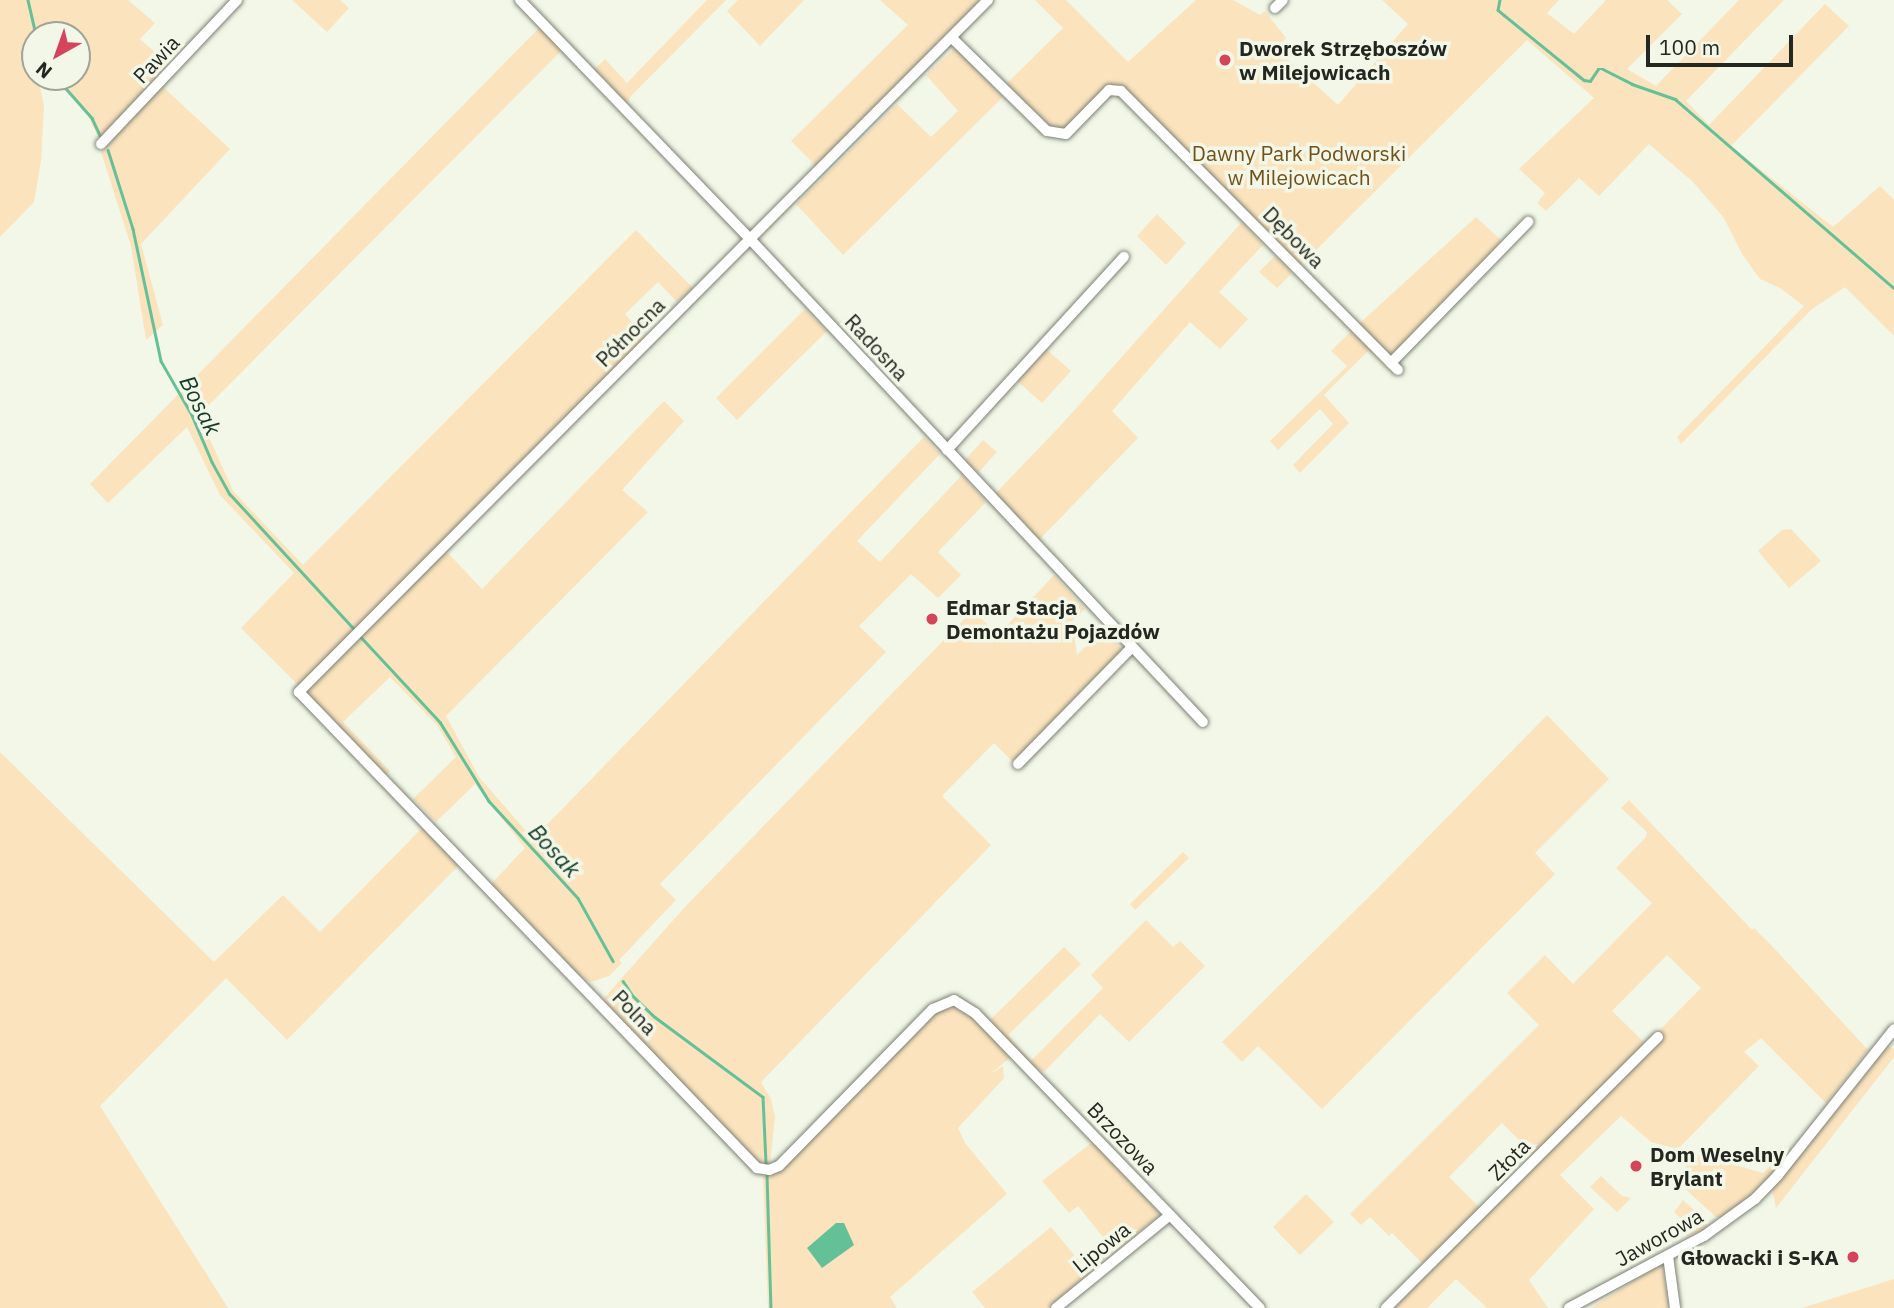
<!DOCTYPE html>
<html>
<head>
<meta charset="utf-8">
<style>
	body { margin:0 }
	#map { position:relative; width:1894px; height:1308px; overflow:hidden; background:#f2f7e8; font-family:"IBM Plex Sans",sans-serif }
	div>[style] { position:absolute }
	.green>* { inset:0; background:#fbe3be }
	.water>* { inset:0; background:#64c197 }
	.stream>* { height:2.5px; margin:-1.25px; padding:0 1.25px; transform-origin:1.25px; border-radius:1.25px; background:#64c197 }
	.roads { filter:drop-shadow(0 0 2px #7c8073) drop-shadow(0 0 2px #7c8073) }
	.street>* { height:10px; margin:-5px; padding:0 5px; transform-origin:5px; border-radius:5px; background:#fff }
	.dots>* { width:19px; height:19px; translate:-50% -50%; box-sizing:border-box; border:4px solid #f2f7e8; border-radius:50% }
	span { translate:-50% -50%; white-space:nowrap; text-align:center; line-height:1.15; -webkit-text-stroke:7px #f2f7e8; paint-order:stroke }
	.poi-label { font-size:21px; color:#242620; font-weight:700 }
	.left { translate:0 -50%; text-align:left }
	.right { translate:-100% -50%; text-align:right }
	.street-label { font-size:21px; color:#242620 }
	.park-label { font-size:21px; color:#715117 }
	.water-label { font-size:23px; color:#123b2a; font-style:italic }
	.north { position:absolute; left:21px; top:21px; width:70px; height:70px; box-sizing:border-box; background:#f2f7e8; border:2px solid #a0a398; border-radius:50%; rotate:220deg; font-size:19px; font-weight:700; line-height:28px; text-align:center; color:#242620 }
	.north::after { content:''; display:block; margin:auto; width:24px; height:32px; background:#d4445b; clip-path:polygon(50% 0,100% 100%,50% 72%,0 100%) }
	.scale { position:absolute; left:1646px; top:35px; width:147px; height:32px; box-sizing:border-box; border:4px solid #242620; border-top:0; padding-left:9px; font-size:21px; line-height:24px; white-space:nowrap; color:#242620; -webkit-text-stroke:5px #f2f7e8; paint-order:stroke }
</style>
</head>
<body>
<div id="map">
	<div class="green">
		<i style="clip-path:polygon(0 0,128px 0,155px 23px,140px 39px,177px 71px,163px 87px,230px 149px,141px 244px,163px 325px,146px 340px,131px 246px,101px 152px,112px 142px,105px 135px,97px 135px,88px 116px,53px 77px,77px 77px,77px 35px,35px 35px,35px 77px,38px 77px,44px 106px,41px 161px,34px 202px,0 237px)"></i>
		<i style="clip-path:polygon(292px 0,340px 0,349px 8px,327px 32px)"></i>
		<i style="clip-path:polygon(707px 0,726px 0,631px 96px,626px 105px,593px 71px,605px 59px,627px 83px)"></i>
		<i style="clip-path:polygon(738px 0,804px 0,760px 46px,727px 11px)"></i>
		<i style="clip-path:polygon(880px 0,981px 0,817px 167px,791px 141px,908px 25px)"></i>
		<i style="clip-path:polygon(1035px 0,1066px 0,1128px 62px,1196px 0,1233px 0,1260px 15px,1265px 11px,1286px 38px,1276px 49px,1338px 105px,1408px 24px,1382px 0,1559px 0,1547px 13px,1574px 34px,1606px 0,1667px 0,1682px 14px,1627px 69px,1656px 86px,1739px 0,1784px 0,1686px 101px,1709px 125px,1825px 4px,1849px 26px,1731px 146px,1833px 227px,1880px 186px,1894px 200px,1894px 336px,1845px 287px,1812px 309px,1681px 444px,1677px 437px,1804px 306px,1780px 288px,1760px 279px,1742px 254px,1724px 218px,1693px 182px,1649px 144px,1599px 196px,1579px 178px,1546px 211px,1537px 203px,1545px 193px,1519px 169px,1594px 98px,1527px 40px,1299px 267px,1125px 88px,1107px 86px,1063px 129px,1046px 126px,1005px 85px,1063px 28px)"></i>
		<i style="clip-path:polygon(541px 26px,561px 51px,199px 415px,233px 491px,303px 565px,636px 230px,693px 288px,677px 302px,658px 282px,625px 314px,645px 337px,299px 686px,241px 628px,294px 573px,220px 495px,187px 427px,108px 503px,90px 484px)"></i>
		<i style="clip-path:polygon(955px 48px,1003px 97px,843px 255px,796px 204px,897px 104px,931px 137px,958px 111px,926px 75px)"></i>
		<i style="clip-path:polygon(1157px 214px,1186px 243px,1166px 265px,1137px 236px)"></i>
		<i style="clip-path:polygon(1476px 217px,1502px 241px,1401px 350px,1387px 353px,1359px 324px)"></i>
		<i style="clip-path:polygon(1242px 222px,1263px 245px,1219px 292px,1248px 319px,1220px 349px,1190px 322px,1112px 411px,1138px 438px,1039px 540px,994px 495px,1062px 424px)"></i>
		<i style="clip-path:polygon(1275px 256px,1292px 273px,1277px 288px,1259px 272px)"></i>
		<i style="clip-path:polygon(805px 309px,827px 331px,737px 420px,716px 398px)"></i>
		<i style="clip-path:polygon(1351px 331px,1372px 348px,1373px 354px,1369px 350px,1324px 395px,1349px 423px,1300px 473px,1293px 465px,1333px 424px,1320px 409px,1278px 450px,1270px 441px,1347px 366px,1331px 351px)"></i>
		<i style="clip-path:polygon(1045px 348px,1071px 371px,1042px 403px,1016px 380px)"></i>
		<i style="clip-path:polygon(664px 401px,684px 421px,622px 490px,648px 512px,446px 716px,479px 777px,533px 839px,924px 437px,940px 454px,857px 541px,880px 562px,962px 475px,986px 502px,938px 552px,961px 575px,938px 598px,911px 574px,859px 626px,886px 652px,660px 884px,676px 900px,619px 960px,622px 963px,609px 976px,591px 982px,575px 973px,491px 884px,525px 848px,475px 784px,436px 822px,413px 799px,456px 757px,437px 725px,390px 677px,343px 722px,390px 771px,386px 776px,308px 695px,308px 690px,445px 550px,482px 589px)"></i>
		<i style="clip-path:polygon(983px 440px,997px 452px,978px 473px,965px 460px)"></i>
		<i style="clip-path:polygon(1791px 529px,1821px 561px,1789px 588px,1758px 551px,1782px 530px)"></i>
		<i style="clip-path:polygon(1054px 575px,1085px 609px,1072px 621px,1077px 655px,1104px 628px,1127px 656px,1019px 768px,994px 743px,942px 796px,991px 845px,761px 1082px,771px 1099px,775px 1117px,770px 1164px,755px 1161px,608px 1005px,604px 998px,684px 908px,973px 610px,998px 635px)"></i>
		<i style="clip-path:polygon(1547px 715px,1609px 779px,1535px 853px,1555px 874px,1322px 1109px,1258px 1046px,1242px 1062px,1222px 1042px,1380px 886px)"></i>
		<i style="clip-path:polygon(0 752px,214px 962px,283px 895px,320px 932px,423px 827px,459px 865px,287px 1040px,226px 978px,100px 1106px,228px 1308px,0 1308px)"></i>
		<i style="clip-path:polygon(evenodd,1629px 800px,1752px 930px,1754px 928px,1773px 947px,1868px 1050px,1826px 1103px,1761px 1038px,1744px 1052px,1759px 1066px,1678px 1149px,1651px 1142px,1621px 1116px,1560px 1175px,1594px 1209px,1529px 1280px,1548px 1308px,1487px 1308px,1456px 1279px,1427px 1308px,1391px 1308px,1424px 1265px,1392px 1233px,1389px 1236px,1370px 1217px,1361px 1225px,1350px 1214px,1539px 1025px,1507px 993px,1545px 955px,1573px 984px,1652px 903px,1616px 868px,1646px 837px,1647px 832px,1621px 808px,1629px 800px,1667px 955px,1701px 988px,1646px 1044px,1612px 1011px,1667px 955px,1629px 800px,1502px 1123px,1534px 1155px,1481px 1209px,1449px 1177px,1502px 1123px)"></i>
		<i style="clip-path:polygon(1183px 852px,1189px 858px,1135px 910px,1130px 904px)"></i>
		<i style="clip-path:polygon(1146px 920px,1173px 947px,1180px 941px,1205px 966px,1129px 1042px,1100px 1014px,1044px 1072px,1034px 1067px,1000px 1034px,1001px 1028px,994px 1027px,989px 1021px,1064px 947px,1081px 964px,1008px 1035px,1031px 1061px,1103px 988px,1091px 975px)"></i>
		<i style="clip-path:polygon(953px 1006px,975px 1017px,1012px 1056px,989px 1075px,1003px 1066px,1004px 1078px,958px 1128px,965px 1143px,1007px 1194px,890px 1297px,897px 1308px,768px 1308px,763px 1176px,774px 1173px,934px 1013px)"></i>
		<i style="clip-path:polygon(1887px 1045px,1894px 1049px,1894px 1057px,1776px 1208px,1772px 1188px)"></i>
		<i style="clip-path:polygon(1094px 1141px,1160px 1214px,1115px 1252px,1078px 1206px,1069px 1213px,1042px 1181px)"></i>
		<i style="clip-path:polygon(1689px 1152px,1763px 1173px,1770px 1166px,1775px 1171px,1727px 1218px,1716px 1217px,1682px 1186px)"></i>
		<i style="clip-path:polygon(1601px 1176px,1622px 1196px,1631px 1198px,1617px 1212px,1590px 1187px)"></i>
		<i style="clip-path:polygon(1306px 1194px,1334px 1222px,1300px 1255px,1273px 1227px)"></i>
		<i style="clip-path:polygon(1683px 1200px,1708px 1222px,1705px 1229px,1687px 1236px,1682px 1231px,1687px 1225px,1674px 1212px)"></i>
		<i style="clip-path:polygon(1051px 1227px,1089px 1273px,1048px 1308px,985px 1308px,972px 1292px)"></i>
		<i style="clip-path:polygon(1662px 1263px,1669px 1308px,1591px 1308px,1627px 1285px)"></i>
		<i style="clip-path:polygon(1894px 1279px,1894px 1308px,1802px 1308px)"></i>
	</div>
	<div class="water">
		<i style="clip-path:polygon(836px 1223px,844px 1223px,854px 1245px,822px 1268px,807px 1248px)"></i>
	</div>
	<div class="stream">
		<i style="left:28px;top:0;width:36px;rotate:77deg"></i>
		<i style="left:1500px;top:0;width:10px;rotate:101deg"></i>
		<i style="left:1498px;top:10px;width:8px;rotate:40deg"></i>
		<i style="left:1504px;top:15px;width:103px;rotate:39.1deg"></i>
		<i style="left:1584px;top:80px;width:6px;rotate:9deg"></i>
		<i style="left:1590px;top:81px;width:14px;rotate:-56deg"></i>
		<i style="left:1598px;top:69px;width:5px"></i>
		<i style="left:1603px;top:69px;width:33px;rotate:27deg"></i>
		<i style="left:1632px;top:84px;width:46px;rotate:19.2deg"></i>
		<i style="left:1675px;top:99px;width:289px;rotate:40.8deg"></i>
		<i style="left:56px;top:77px;width:55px;rotate:48.7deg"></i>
		<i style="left:92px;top:118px;width:19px;rotate:65deg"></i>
		<i style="left:108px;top:150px;width:83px;rotate:72.4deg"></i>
		<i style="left:133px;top:229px;width:135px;rotate:78deg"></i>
		<i style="left:161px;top:361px;width:62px;rotate:60.1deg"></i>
		<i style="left:192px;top:415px;width:51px;rotate:66.9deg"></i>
		<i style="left:212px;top:462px;width:37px;rotate:61deg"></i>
		<i style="left:230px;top:494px;width:183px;rotate:47.4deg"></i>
		<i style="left:361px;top:637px;width:116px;rotate:47.1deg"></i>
		<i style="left:440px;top:722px;width:93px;rotate:58.2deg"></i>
		<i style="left:489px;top:801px;width:132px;rotate:47.5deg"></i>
		<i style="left:578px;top:898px;width:72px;rotate:60.9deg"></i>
		<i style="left:623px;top:981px;width:18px;rotate:56deg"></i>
		<i style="left:633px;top:996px;width:30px;rotate:44deg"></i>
		<i style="left:655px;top:1017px;width:134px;rotate:36.5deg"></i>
		<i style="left:763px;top:1097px;width:66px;rotate:87.4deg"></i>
		<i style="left:767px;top:1175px;width:133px;rotate:88.3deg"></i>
	</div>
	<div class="roads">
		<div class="street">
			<i style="left:520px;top:0;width:332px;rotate:46.1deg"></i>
			<i style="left:750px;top:239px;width:662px;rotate:46.84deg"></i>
			<i style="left:988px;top:0;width:977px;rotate:134.88deg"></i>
			<i style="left:299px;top:692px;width:661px;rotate:46.1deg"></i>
			<i style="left:757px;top:1168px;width:12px;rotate:9deg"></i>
			<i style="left:769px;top:1170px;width:11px;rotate:-22deg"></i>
			<i style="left:779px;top:1166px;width:220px;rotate:-45.6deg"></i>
			<i style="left:933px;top:1009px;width:23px;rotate:-23deg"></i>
			<i style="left:954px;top:1000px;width:25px;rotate:32deg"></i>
			<i style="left:975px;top:1013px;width:410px;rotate:46deg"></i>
			<i style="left:1275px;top:8px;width:11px;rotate:-45deg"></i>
			<i style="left:952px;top:38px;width:133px;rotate:44.4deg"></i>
			<i style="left:1047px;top:131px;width:19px;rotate:9deg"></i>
			<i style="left:1066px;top:134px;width:62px;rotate:-45.7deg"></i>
			<i style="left:1109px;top:90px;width:12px;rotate:5deg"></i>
			<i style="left:1121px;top:91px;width:393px;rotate:45.2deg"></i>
			<i style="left:101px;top:144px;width:198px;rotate:-46.6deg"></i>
			<i style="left:1391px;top:363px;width:197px;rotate:-45.8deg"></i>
			<i style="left:947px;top:450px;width:262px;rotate:-47.5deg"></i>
			<i style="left:1018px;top:764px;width:163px;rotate:-45.7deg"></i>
			<i style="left:1668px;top:1256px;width:52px;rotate:82.3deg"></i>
			<i style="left:1056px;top:1308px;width:147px;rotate:-39.2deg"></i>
			<i style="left:1386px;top:1308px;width:384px;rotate:-44.9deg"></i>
			<i style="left:1569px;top:1308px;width:153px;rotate:-28.1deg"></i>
			<i style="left:1704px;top:1236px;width:63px;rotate:-36deg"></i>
			<i style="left:1755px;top:1199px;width:33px;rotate:-46deg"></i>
			<i style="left:1778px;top:1175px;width:186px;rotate:-51.5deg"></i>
		</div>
	</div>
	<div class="dots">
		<i style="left:1225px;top:60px;background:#d4445b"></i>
		<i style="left:932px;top:619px;background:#d4445b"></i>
		<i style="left:1636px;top:1166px;background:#d4445b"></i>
		<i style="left:1853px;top:1257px;background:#d4445b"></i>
	</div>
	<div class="poi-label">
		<span class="left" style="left:1239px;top:60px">Dworek Strzęboszów<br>w Milejowicach</span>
		<span class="left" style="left:946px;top:619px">Edmar Stacja<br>Demontażu Pojazdów</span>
		<span class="left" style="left:1650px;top:1166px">Dom Weselny<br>Brylant</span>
		<span class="right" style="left:1839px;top:1257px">Głowacki i S-KA</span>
	</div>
	<div class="street-label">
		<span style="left:156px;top:59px;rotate:-47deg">Pawia</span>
		<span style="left:1294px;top:237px;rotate:45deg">Dębowa</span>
		<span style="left:630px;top:332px;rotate:-45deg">Północna</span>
		<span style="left:877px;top:347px;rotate:47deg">Radosna</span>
		<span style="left:635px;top:1012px;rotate:46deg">Polna</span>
		<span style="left:1123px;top:1138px;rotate:46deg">Brzozowa</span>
		<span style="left:1509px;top:1159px;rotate:-45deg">Złota</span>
		<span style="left:1659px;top:1237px;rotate:-29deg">Jaworowa</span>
		<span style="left:1101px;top:1247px;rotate:-39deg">Lipowa</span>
	</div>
	<div class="park-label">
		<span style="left:1299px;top:165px">Dawny Park Podworski<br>w Milejowicach</span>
	</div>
	<div class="water-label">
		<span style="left:201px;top:405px;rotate:63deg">Bosak</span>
		<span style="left:555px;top:850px;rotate:47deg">Bosak</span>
	</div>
	<div class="north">N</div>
	<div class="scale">100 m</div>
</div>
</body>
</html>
